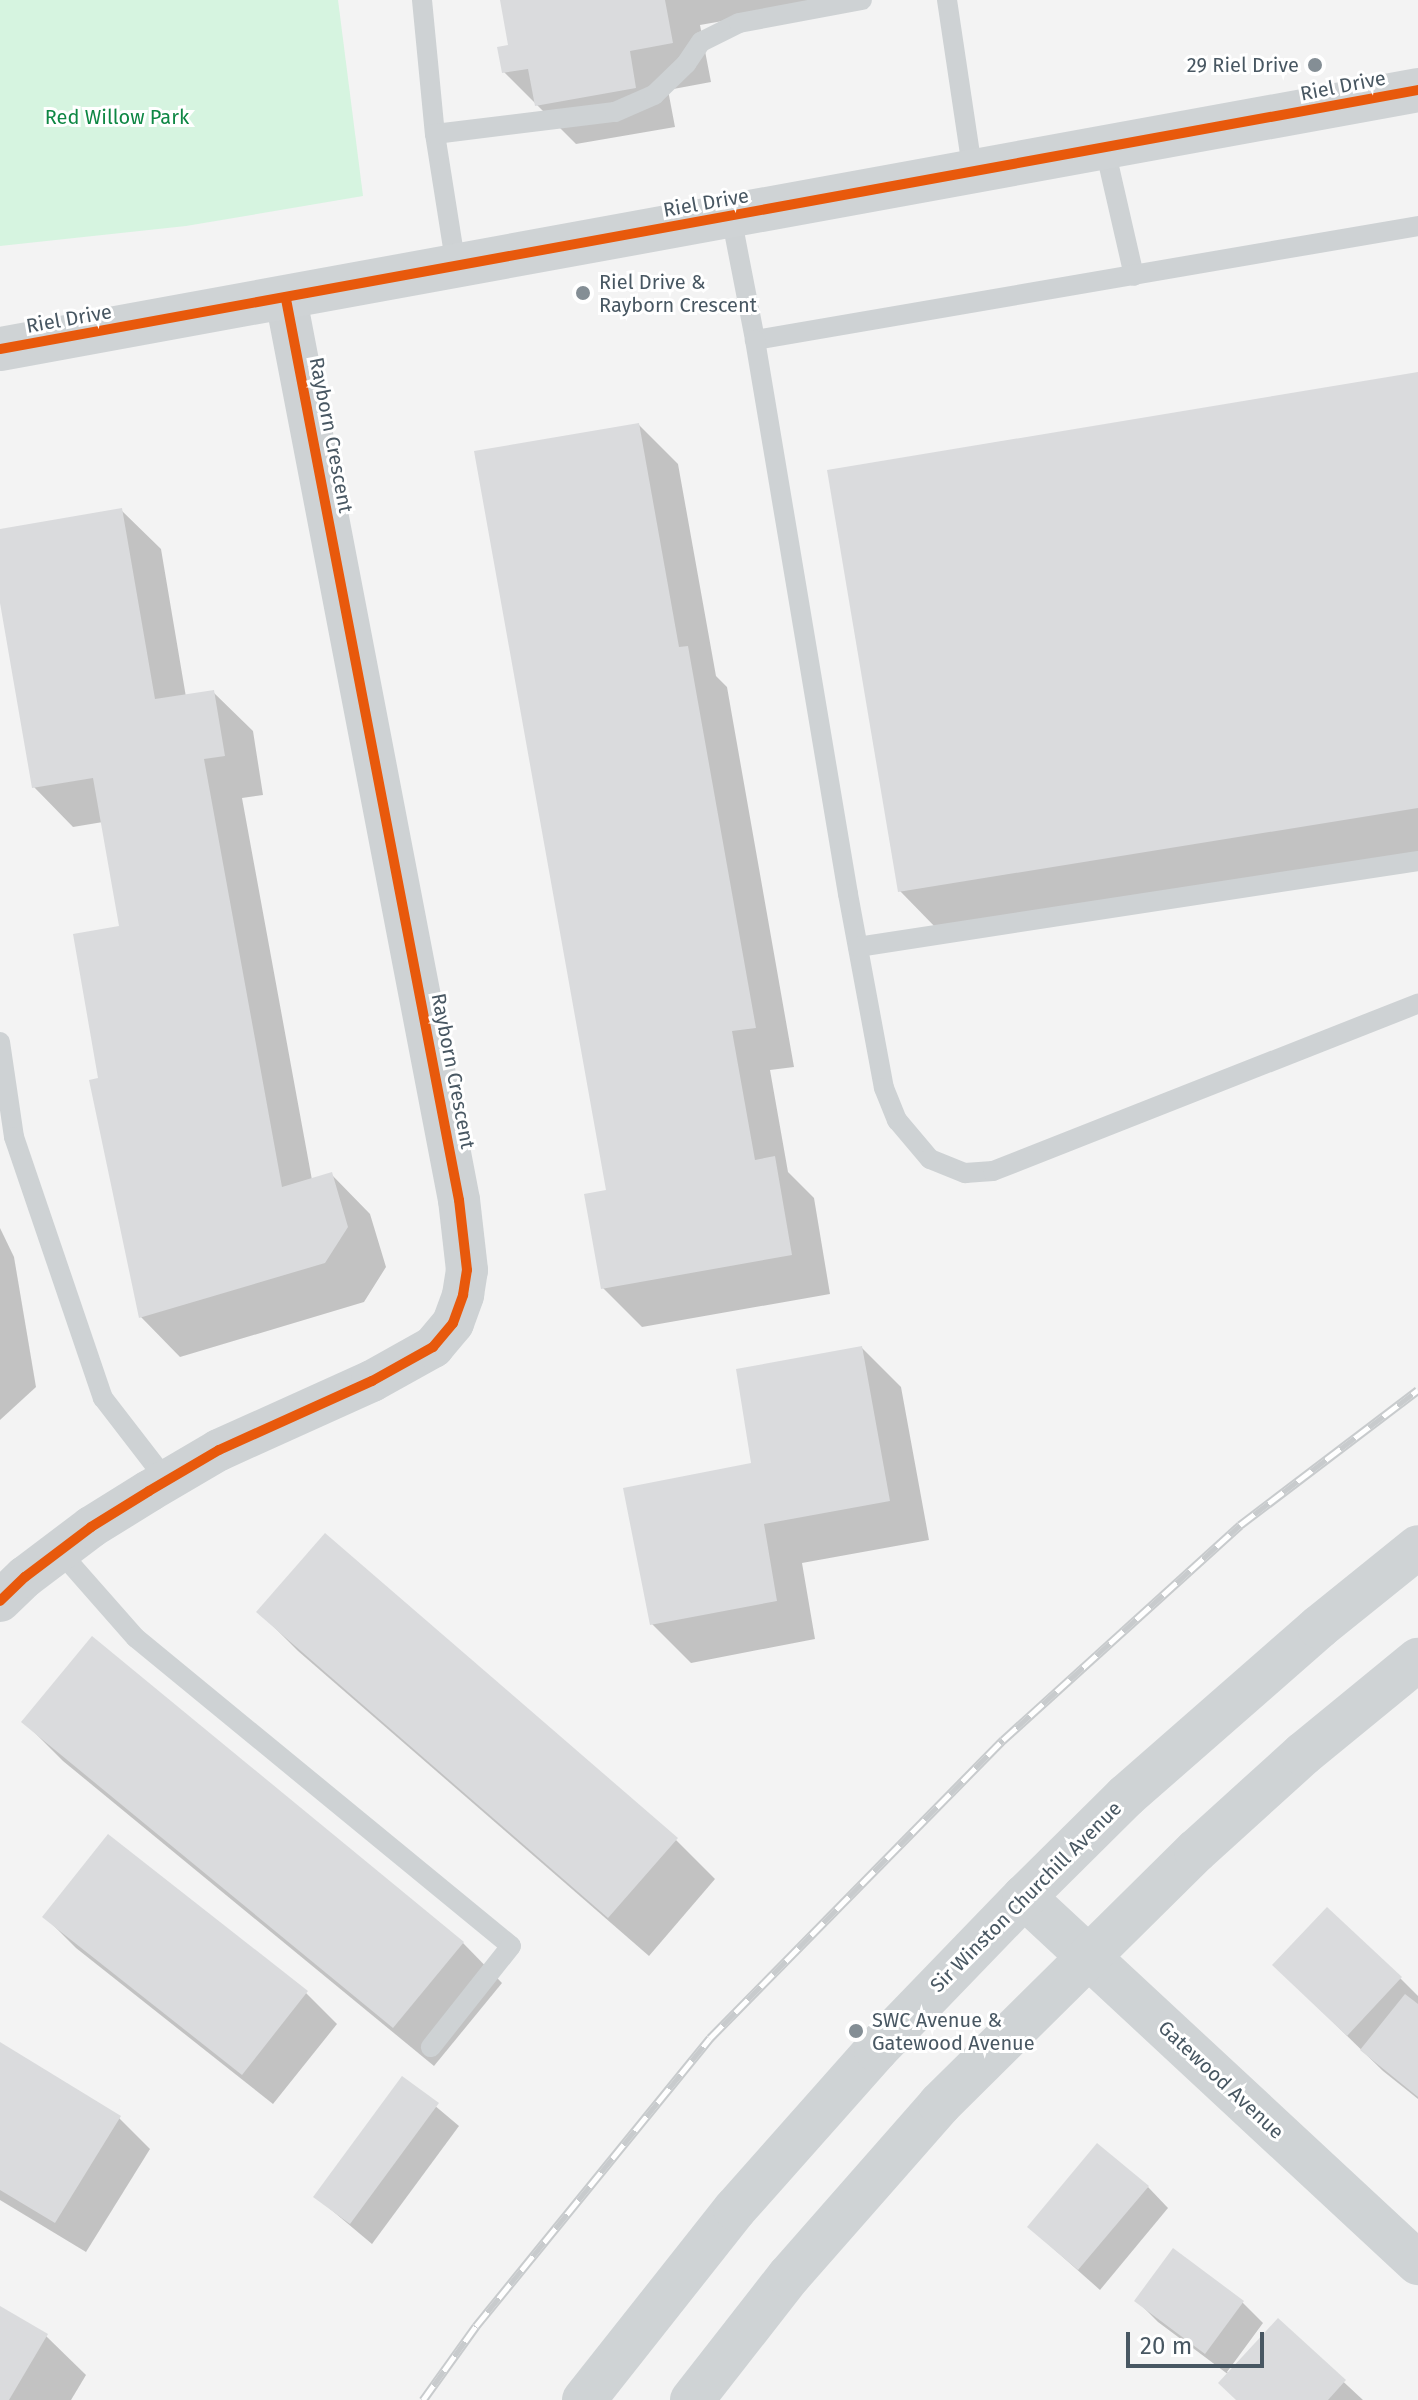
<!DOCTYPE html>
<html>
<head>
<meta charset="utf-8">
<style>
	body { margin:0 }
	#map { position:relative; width:1418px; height:2400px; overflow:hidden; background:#f3f3f3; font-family:"Fira Sans",sans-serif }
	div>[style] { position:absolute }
	.green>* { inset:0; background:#d6f4e0 }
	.shadow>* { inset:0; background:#0003 }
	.building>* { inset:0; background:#dadbdd }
	.lane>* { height:20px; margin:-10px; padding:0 10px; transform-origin:10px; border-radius:10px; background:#ced2d4 }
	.street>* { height:42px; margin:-21px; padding:0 21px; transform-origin:21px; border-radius:21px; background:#ced2d4 }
	.secondary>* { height:44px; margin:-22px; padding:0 22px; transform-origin:22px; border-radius:22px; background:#cfd3d5 }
	.rail>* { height:9px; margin-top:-4.5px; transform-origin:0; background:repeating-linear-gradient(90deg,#fff 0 18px,#c8cbcd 0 36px); box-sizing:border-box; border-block:2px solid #c8cbcd }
	.cycleway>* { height:10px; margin:-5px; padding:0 5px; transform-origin:5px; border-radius:5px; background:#e8590c }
	.dots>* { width:22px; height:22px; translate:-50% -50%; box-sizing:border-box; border:4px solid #fff; border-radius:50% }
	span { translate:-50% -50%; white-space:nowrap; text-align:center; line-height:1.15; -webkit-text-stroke:6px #fff; paint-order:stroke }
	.poi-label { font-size:20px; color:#485762 }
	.right { translate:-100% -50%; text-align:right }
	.left { translate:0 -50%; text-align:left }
	.street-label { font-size:20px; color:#485762 }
	.park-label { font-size:20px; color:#0e8744 }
	.scale { position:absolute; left:1126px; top:2332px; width:138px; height:36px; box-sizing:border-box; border:4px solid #485762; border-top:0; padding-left:10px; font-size:24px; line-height:28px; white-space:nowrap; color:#485762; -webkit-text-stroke:6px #fff; paint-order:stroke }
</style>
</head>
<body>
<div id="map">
	<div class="green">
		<i style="clip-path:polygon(0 0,338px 0,363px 196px,186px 226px,0 246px)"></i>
	</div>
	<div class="shadow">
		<i style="clip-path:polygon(502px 0,841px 0,700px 25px,711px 82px,668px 90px,675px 127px,576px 144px,504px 72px,510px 47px)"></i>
		<i style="clip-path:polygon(1418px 374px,1418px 853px,939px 931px,900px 891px)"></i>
		<i style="clip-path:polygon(639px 425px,678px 464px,716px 676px,727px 687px,794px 1067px,770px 1070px,788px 1172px,814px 1198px,830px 1294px,642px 1327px,603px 1288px)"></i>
		<i style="clip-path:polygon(121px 510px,161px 549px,186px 697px,213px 692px,253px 731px,263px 795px,242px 798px,312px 1180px,331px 1174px,370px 1214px,386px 1267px,364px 1302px,180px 1357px,141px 1317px,91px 1082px,101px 1080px,121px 928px,103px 822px,73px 827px,34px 787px,0 591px,0 531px)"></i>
		<i style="clip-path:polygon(0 1228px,14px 1257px,36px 1387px,0 1420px)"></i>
		<i style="clip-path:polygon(862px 1348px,901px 1387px,929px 1540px,802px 1563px,815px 1639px,691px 1663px,652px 1624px,754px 1465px)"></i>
		<i style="clip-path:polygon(259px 1612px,676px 1840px,715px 1879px,649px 1956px,298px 1651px)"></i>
		<i style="clip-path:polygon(92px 1639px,463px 1943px,502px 1983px,434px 2066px,63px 1761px,24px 1722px)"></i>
		<i style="clip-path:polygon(45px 1917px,306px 1993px,337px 2024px,273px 2104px,76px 1948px)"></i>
		<i style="clip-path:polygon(1400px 1978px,1418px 1996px,1418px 2099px,1383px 2071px,1296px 1986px)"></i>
		<i style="clip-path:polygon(0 2045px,119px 2118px,150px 2149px,86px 2252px,0 2200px)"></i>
		<i style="clip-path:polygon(402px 2078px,459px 2126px,372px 2244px,316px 2197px)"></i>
		<i style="clip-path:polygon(1148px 2187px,1168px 2208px,1100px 2290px,1029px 2227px)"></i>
		<i style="clip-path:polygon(1137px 2301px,1242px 2302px,1263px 2323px,1227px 2372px,1229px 2374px,1278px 2321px,1363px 2400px,1238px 2400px,1229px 2375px,1158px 2322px)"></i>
		<i style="clip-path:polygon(0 2308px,46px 2336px,86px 2375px,71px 2400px,0 2400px)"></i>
	</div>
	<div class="building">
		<i style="clip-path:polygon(500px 0,665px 0,673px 43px,630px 51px,636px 88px,535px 106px,528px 69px,502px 73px,497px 47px,508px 45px)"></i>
		<i style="clip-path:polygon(1418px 372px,1418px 808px,898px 892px,827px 470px)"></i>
		<i style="clip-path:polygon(639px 423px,679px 647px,688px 646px,756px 1028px,732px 1031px,755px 1160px,775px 1156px,792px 1255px,601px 1289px,584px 1194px,606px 1190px,474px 451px)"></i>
		<i style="clip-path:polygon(122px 508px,155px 699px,214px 690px,225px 756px,204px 759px,282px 1187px,332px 1172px,348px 1227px,325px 1263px,139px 1318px,89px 1080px,98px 1078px,73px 934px,119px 926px,93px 778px,32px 788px,0 603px,0 529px)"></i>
		<i style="clip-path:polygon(862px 1346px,890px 1501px,764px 1524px,777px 1601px,650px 1625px,623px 1488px,751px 1463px,736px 1369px)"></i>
		<i style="clip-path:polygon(325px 1533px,678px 1838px,608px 1918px,256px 1612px)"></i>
		<i style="clip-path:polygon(92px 1636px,464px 1942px,393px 2028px,21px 1722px)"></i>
		<i style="clip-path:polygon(108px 1834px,308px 1991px,242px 2075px,42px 1917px)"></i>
		<i style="clip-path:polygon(1327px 1907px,1402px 1977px,1347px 2036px,1272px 1965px)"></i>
		<i style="clip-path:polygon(1405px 1994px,1418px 2004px,1418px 2097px,1360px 2050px)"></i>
		<i style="clip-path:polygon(0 2042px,121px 2116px,55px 2223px,0 2190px)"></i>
		<i style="clip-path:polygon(402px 2076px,439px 2103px,350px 2224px,313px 2197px)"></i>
		<i style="clip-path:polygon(1097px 2143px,1149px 2186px,1078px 2270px,1027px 2227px)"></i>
		<i style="clip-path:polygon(1173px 2248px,1244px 2301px,1205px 2354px,1134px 2301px)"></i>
		<i style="clip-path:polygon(0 2306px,48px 2334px,9px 2400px,0 2400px)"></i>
		<i style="clip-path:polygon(1278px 2318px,1346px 2380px,1328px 2400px,1236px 2400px,1218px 2383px)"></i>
	</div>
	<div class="lane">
		<i style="left:422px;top:0;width:135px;rotate:84.5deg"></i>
		<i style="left:435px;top:134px;width:134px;rotate:81deg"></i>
		<i style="left:947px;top:0;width:175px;rotate:81.5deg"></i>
		<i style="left:435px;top:134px;width:181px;rotate:-7deg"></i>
		<i style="left:615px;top:112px;width:43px;rotate:-23.6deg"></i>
		<i style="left:654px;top:95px;width:45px;rotate:-44.1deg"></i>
		<i style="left:686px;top:64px;width:27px;rotate:-56deg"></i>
		<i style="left:701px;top:42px;width:42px;rotate:-26.6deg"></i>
		<i style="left:739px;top:23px;width:125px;rotate:-10.6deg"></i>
		<i style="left:1105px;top:149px;width:130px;rotate:77.1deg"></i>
		<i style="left:731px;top:216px;width:126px;rotate:79deg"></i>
		<i style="left:1418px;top:226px;width:673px;rotate:170.24deg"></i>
		<i style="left:755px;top:340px;width:562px;rotate:80.47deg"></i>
		<i style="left:848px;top:894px;width:197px;rotate:79.5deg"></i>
		<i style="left:884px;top:1088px;width:35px;rotate:68deg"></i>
		<i style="left:897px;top:1120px;width:51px;rotate:49.8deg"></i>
		<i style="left:930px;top:1159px;width:38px;rotate:22deg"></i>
		<i style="left:965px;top:1173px;width:28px;rotate:-4deg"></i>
		<i style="left:993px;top:1171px;width:457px;rotate:-21.5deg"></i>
		<i style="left:858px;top:947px;width:567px;rotate:-8.73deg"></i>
		<i style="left:0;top:1042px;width:96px;rotate:81.6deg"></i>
		<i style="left:14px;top:1137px;width:276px;rotate:71.2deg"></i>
		<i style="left:103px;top:1398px;width:105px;rotate:52.4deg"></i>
		<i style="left:61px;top:1553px;width:113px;rotate:48.6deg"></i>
		<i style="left:136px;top:1638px;width:485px;rotate:39.4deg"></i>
		<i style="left:511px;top:1946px;width:129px;rotate:128.4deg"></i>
	</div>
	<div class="street">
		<i style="left:0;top:1601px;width:35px;rotate:-44deg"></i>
		<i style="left:25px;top:1577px;width:83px;rotate:-37.1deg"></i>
		<i style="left:91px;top:1527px;width:68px;rotate:-31.8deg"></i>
		<i style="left:149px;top:1491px;width:81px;rotate:-30.4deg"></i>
		<i style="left:219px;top:1450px;width:168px;rotate:-24.3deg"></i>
		<i style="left:372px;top:1381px;width:70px;rotate:-29.1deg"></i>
		<i style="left:433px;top:1347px;width:31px;rotate:-50deg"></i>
		<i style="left:453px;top:1323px;width:30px;rotate:-70deg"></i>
		<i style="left:463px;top:1295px;width:25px;rotate:-81deg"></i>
		<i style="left:467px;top:1270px;width:70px;rotate:-96.5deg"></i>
		<i style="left:459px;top:1200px;width:917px;rotate:-100.87deg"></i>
	</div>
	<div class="secondary">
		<i style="left:0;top:349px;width:1441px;rotate:-10.35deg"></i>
		<i style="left:1024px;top:1897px;width:538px;rotate:42.89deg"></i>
		<i style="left:584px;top:2400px;width:243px;rotate:-51.7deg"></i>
		<i style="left:735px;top:2209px;width:213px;rotate:-48.4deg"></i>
		<i style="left:876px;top:2050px;width:213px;rotate:-46deg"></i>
		<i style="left:1024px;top:1897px;width:144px;rotate:-44.7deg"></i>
		<i style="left:1126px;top:1796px;width:257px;rotate:-41.2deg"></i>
		<i style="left:1319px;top:1627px;width:127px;rotate:-38.9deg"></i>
		<i style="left:692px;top:2400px;width:157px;rotate:-52deg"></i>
		<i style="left:789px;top:2276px;width:229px;rotate:-48.7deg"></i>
		<i style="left:940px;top:2104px;width:360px;rotate:-44.7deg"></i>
		<i style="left:1196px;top:1851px;width:144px;rotate:-42.2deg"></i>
		<i style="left:1303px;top:1754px;width:149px;rotate:-39.3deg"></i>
	</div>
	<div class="rail">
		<i style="left:423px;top:2400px;width:91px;rotate:-54.4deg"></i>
		<i style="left:476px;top:2326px;width:371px;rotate:-50.9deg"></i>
		<i style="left:710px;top:2038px;width:418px;rotate:-45.5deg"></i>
		<i style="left:1003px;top:1740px;width:320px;rotate:-42.2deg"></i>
		<i style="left:1240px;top:1525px;width:223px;rotate:-37.2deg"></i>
	</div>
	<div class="cycleway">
		<i style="left:0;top:349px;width:1441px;rotate:-10.35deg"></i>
		<i style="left:0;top:1601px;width:35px;rotate:-44deg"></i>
		<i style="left:25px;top:1577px;width:83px;rotate:-37.1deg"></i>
		<i style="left:91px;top:1527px;width:68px;rotate:-31.8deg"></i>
		<i style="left:149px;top:1491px;width:81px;rotate:-30.4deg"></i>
		<i style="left:219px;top:1450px;width:168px;rotate:-24.3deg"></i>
		<i style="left:372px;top:1381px;width:70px;rotate:-29.1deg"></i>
		<i style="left:433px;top:1347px;width:31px;rotate:-50deg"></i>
		<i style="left:453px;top:1323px;width:30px;rotate:-70deg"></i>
		<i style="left:463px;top:1295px;width:25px;rotate:-81deg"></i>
		<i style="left:467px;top:1270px;width:70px;rotate:-96.5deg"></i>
		<i style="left:459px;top:1200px;width:917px;rotate:-100.87deg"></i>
	</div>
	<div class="dots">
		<i style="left:1315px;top:65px;background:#848e95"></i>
		<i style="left:583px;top:293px;background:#848e95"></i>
		<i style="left:856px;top:2031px;background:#848e95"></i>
	</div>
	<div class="poi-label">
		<span class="right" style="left:1299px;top:65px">29 Riel Drive</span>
		<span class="left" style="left:599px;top:294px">Riel Drive &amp;<br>Rayborn Crescent</span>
		<span class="left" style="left:872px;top:2032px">SWC Avenue &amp;<br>Gatewood Avenue</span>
	</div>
	<div class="street-label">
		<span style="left:1343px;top:86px;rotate:-11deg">Riel Drive</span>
		<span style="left:706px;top:203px;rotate:-10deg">Riel Drive</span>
		<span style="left:69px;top:319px;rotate:-10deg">Riel Drive</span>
		<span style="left:331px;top:435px;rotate:79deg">Rayborn Crescent</span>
		<span style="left:453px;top:1071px;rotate:79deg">Rayborn Crescent</span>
		<span style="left:1026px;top:1897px;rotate:-45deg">Sir Winston Churchill Avenue</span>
		<span style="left:1221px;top:2080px;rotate:43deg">Gatewood Avenue</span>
	</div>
	<div class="park-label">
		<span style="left:117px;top:117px">Red Willow Park</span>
	</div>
	<div class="scale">20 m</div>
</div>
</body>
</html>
